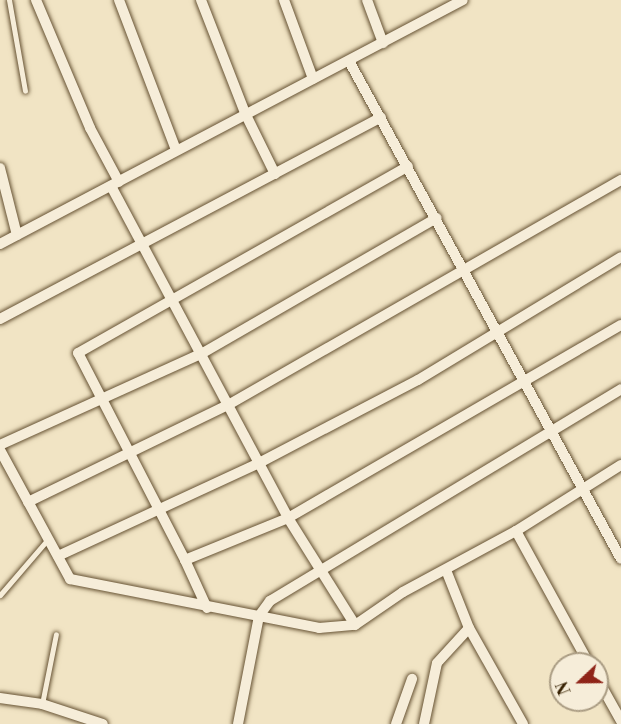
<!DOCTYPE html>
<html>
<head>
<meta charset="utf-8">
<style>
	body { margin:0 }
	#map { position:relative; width:621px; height:724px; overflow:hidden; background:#f1e4c4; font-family:"Libre Bodoni",serif }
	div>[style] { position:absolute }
	.roads { filter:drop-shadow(0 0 2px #665233) drop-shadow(0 0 2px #665233) }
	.lane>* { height:5px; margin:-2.5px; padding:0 2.5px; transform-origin:2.5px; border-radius:2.5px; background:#f6edd9 }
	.street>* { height:10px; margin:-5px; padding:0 5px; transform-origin:5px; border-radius:5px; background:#f6edd9 }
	span { translate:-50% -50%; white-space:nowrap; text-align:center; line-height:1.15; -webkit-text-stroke:6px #f6edd9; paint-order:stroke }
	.north { position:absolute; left:549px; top:652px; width:60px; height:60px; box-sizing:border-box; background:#f6edd9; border:2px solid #aa9c83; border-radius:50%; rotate:248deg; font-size:16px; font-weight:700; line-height:24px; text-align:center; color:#382203 }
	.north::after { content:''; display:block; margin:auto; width:21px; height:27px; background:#8f2418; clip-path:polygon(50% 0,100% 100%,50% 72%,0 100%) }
</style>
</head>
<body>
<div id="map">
	<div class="roads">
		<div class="lane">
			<i style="left:9px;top:0;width:92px;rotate:80deg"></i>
			<i style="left:0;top:595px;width:74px;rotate:-49.4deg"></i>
			<i style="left:42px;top:704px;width:71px;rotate:-78.7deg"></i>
		</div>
		<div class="street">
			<i style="left:36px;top:0;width:139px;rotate:67.1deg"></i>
			<i style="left:90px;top:128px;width:61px;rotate:61.8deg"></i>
			<i style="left:119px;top:0;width:160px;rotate:69.2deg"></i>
			<i style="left:201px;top:0;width:121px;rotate:68.7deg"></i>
			<i style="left:245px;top:113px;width:68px;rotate:63.8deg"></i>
			<i style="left:284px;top:0;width:84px;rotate:69.8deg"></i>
			<i style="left:367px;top:0;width:46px;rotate:69.6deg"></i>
			<i style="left:349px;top:61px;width:567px;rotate:61.36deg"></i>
			<i style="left:0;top:168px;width:69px;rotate:75.8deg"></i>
			<i style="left:111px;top:186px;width:376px;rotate:61.9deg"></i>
			<i style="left:288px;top:518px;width:126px;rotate:57.9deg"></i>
			<i style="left:0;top:244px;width:523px;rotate:-27.79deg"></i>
			<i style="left:0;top:319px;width:431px;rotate:-27.9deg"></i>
			<i style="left:0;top:445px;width:221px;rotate:-24.4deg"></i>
			<i style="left:201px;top:354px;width:272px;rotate:-30deg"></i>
			<i style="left:0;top:450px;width:147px;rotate:61.5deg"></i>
			<i style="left:70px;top:579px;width:254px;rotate:11.1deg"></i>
			<i style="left:319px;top:628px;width:36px;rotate:-5deg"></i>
			<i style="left:355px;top:625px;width:58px;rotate:-34.5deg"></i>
			<i style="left:403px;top:592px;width:128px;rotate:-28.4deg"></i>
			<i style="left:516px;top:531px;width:124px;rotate:-32.2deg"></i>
			<i style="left:28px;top:502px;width:222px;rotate:-25.9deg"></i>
			<i style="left:228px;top:405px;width:453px;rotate:-29.8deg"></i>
			<i style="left:516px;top:531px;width:152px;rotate:61.2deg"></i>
			<i style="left:58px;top:556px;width:221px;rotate:-24.8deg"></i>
			<i style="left:259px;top:463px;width:179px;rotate:-27.6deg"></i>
			<i style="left:418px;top:380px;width:237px;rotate:-31.2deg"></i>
			<i style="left:185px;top:560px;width:233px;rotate:-117.3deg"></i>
			<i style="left:78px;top:353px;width:379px;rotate:-29.5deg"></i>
			<i style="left:446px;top:570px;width:62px;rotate:68.4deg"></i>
			<i style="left:469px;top:628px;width:110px;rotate:60.6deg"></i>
			<i style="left:207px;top:608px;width:53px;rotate:-114.6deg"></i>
			<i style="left:185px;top:560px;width:111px;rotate:-22.2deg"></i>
			<i style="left:288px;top:518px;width:385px;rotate:-30.1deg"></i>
			<i style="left:597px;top:678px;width:49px;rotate:60.8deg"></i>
			<i style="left:0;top:698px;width:42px;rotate:8.1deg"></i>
			<i style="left:42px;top:704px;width:64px;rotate:18.2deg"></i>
			<i style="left:238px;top:724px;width:110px;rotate:-79deg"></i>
			<i style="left:259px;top:616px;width:19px;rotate:-54deg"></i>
			<i style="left:270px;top:601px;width:410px;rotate:-31.1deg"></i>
			<i style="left:396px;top:724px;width:48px;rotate:-70.4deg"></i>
			<i style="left:424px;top:724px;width:62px;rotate:-78deg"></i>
			<i style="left:437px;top:663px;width:47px;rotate:-47.6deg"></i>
		</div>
	</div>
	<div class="north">N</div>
</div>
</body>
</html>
